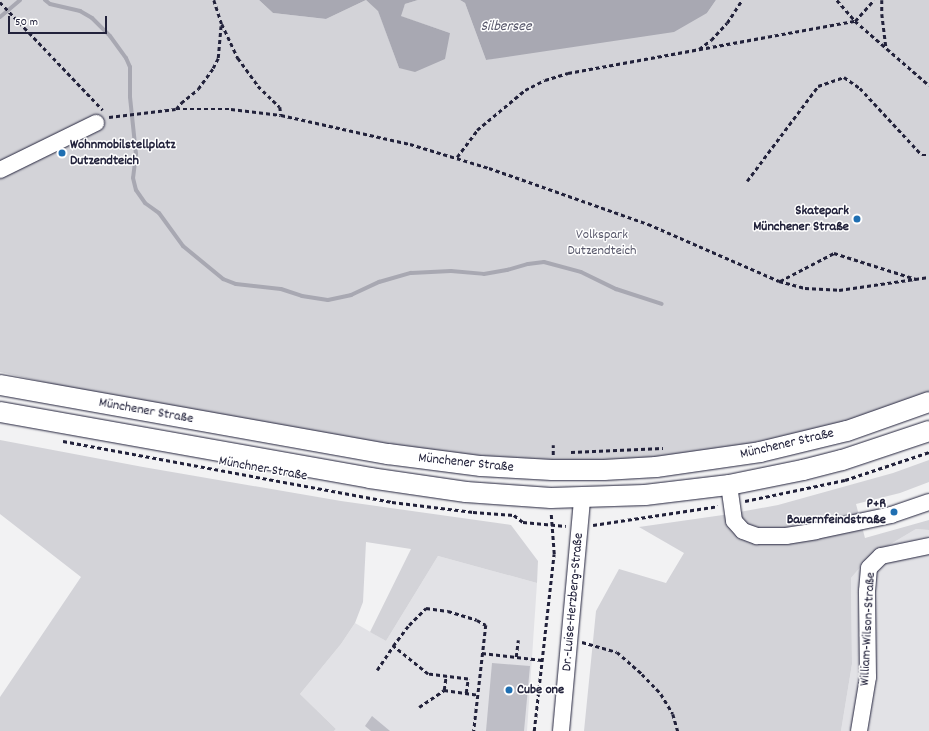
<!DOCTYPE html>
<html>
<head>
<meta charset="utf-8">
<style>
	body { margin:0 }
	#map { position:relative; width:929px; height:731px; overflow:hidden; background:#f2f2f3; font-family:Dekko,sans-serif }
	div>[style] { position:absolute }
	.built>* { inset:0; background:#e2e2e6 }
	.green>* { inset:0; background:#d3d3d8 }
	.water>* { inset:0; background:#a8a8b2 }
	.stream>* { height:4px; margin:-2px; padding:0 2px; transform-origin:2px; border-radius:2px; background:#a8a8b2 }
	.building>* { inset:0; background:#bebec6 }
	.path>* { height:2.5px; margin-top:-1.25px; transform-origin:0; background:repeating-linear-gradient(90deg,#22223b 0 4px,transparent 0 7px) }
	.roads { filter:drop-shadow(0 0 1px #22223b) drop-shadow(0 0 1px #22223b) }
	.minor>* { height:16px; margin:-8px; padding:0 8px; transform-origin:8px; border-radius:8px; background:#fff }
	.major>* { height:20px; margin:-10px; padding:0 10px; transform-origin:10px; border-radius:10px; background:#fff }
	.dots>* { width:11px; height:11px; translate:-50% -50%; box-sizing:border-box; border:2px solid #fff; border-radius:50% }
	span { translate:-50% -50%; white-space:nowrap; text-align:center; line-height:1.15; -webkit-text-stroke:3px #fff; paint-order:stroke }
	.poi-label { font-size:14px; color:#22223b; font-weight:700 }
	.left { translate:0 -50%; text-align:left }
	.right { translate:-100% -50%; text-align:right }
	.park-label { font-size:14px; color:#57576a }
	.street-label { font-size:14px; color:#22223b }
	.water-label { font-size:15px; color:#58586b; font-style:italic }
	.scale { position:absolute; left:8px; top:16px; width:99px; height:18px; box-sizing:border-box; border:2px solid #22223b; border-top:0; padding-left:5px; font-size:12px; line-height:14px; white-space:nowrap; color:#22223b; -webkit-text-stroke:3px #fff; paint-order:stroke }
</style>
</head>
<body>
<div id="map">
	<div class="built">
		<i style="clip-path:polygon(916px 529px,929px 530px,929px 731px,841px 731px,852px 664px,851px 578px,869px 557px)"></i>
		<i style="clip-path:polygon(438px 556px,537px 583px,527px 731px,334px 731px,336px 729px,300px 694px,341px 644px,355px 623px,386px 641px)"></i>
	</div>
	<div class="green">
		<i style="clip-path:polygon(0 0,259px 0,273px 13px,326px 19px,366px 0,378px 10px,399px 68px,450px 33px,400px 16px,405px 4px,418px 0,460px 0,465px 3px,486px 60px,707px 13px,716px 0,929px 0,929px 395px,778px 442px,604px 464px,453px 457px,127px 401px,0 372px)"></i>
		<i style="clip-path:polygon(0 440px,143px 467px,341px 501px,511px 525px,538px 561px,537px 583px,438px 556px,386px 641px,370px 632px,411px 549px,366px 542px,363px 602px,355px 623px,341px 644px,300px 694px,336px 729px,334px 731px,0 731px,0 697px,81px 577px,0 514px)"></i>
		<i style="clip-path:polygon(929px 460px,929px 482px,900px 493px,856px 504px,865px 538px,929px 520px,929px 530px,916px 529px,869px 557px,851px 578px,852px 664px,841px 731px,584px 731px,596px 611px,619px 569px,666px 583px,684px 553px,639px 527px,723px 515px,778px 505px,893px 473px)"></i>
	</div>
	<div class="water">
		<i style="clip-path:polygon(259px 0,418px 0,405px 4px,401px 16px,450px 33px,445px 59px,415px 72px,399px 68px,378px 11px,366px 0,326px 19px,273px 13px)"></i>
		<i style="clip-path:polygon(460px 0,716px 0,707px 13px,674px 32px,486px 60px,465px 3px)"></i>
	</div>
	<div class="stream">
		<i style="left:45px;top:0;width:6px;rotate:39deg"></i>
		<i style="left:50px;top:4px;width:31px;rotate:13deg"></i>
		<i style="left:80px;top:11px;width:14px;rotate:30deg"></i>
		<i style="left:92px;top:18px;width:25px;rotate:45deg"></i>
		<i style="left:110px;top:36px;width:27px;rotate:54deg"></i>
		<i style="left:126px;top:58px;width:10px;rotate:66deg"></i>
		<i style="left:130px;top:67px;width:30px;rotate:90deg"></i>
		<i style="left:130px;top:97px;width:57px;rotate:84deg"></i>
		<i style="left:136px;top:154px;width:24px;rotate:97deg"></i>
		<i style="left:133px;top:178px;width:12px;rotate:76deg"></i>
		<i style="left:136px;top:190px;width:16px;rotate:55deg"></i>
		<i style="left:145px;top:203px;width:17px;rotate:36deg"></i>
		<i style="left:159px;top:213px;width:41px;rotate:54deg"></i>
		<i style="left:183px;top:246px;width:52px;rotate:39.5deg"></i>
		<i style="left:223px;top:279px;width:14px;rotate:21deg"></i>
		<i style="left:236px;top:284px;width:45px;rotate:6.3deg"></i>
		<i style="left:281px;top:289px;width:22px;rotate:18deg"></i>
		<i style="left:302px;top:296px;width:26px;rotate:9deg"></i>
		<i style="left:328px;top:300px;width:24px;rotate:-12deg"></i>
		<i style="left:351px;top:295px;width:31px;rotate:-25deg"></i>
		<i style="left:379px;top:282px;width:33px;rotate:-16deg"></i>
		<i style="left:411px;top:273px;width:40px;rotate:-2.9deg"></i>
		<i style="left:451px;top:271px;width:33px;rotate:5deg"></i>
		<i style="left:484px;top:274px;width:23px;rotate:-10deg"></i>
		<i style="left:507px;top:270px;width:22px;rotate:-16deg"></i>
		<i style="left:528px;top:264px;width:16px;rotate:-7deg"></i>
		<i style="left:544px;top:262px;width:38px;rotate:15deg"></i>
		<i style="left:581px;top:272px;width:39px;rotate:26deg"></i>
		<i style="left:616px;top:289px;width:48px;rotate:18.1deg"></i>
		<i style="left:0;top:17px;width:26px;rotate:-40deg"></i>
	</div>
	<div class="building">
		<i style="clip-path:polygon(492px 663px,530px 666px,524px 731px,486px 731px)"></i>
		<i style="clip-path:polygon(372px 716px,390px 731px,371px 731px,365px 726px)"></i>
	</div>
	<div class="path">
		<i style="left:214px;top:0;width:25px;rotate:72deg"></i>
		<i style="left:222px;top:24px;width:38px;rotate:65deg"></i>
		<i style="left:238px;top:58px;width:34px;rotate:54deg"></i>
		<i style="left:258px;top:86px;width:30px;rotate:44deg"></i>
		<i style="left:280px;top:107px;width:8px;rotate:83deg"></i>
		<i style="left:837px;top:0;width:28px;rotate:49deg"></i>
		<i style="left:855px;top:21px;width:98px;rotate:40.9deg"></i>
		<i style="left:882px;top:0;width:14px;rotate:90deg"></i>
		<i style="left:882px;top:14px;width:35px;rotate:83deg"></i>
		<i style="left:0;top:2px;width:149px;rotate:46.4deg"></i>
		<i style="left:699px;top:49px;width:15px;rotate:-37deg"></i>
		<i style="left:711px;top:40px;width:23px;rotate:-47deg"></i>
		<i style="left:727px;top:23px;width:27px;rotate:-57deg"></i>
		<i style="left:176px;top:109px;width:8px;rotate:-50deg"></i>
		<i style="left:181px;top:103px;width:22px;rotate:-39deg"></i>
		<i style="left:198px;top:89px;width:26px;rotate:-54deg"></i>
		<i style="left:213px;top:68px;width:11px;rotate:-63deg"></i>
		<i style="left:218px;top:58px;width:32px;rotate:-85deg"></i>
		<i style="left:109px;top:117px;width:67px;rotate:-6.8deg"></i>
		<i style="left:176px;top:109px;width:55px"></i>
		<i style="left:231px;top:109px;width:50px;rotate:6.8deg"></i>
		<i style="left:281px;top:115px;width:132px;rotate:12.7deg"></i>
		<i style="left:410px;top:144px;width:83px;rotate:16.9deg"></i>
		<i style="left:489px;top:168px;width:169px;rotate:19.4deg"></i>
		<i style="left:648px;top:224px;width:143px;rotate:23.5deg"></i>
		<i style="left:779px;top:281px;width:27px;rotate:15deg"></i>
		<i style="left:805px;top:288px;width:34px;rotate:3deg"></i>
		<i style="left:839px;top:290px;width:91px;rotate:-8.2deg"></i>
		<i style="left:457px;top:157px;width:34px;rotate:-53deg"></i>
		<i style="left:477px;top:130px;width:62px;rotate:-39.8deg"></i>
		<i style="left:525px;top:90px;width:22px;rotate:-27deg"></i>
		<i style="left:545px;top:80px;width:24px;rotate:-17deg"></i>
		<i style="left:568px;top:73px;width:292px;rotate:-10.3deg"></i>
		<i style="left:855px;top:21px;width:28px;rotate:-48deg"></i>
		<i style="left:747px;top:181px;width:119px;rotate:-53.2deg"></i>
		<i style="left:818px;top:86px;width:28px;rotate:-19deg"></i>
		<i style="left:844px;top:77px;width:19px;rotate:35deg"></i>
		<i style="left:860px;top:88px;width:91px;rotate:47.2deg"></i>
		<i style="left:922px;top:155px;width:7px"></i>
		<i style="left:780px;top:281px;width:61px;rotate:-27.4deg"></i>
		<i style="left:834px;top:253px;width:86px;rotate:17.6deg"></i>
		<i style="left:63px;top:441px;width:335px;rotate:10.5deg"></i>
		<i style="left:392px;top:502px;width:82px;rotate:7deg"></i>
		<i style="left:473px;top:512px;width:41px;rotate:4.2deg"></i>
		<i style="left:514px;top:515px;width:11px;rotate:38deg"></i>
		<i style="left:523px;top:522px;width:43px;rotate:5.3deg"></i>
		<i style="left:571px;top:452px;width:92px;rotate:-2.5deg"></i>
		<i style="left:553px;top:455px;width:10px;rotate:-90deg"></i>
		<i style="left:745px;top:501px;width:102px;rotate:-11.9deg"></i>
		<i style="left:845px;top:480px;width:89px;rotate:-18.4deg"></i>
		<i style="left:593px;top:525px;width:126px;rotate:-8.6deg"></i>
		<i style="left:582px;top:642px;width:36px;rotate:16deg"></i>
		<i style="left:617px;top:652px;width:33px;rotate:41deg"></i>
		<i style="left:642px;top:674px;width:28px;rotate:46deg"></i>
		<i style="left:661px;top:694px;width:23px;rotate:59deg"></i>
		<i style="left:673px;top:714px;width:18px;rotate:74deg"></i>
		<i style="left:482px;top:653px;width:60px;rotate:6.7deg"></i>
		<i style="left:516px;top:657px;width:17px;rotate:-83deg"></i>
		<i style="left:377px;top:670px;width:29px;rotate:-56deg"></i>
		<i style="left:444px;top:690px;width:14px;rotate:-82deg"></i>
		<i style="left:466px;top:693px;width:14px;rotate:-82deg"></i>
		<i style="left:468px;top:679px;width:40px;rotate:-172.9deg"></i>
		<i style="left:428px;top:674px;width:45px;rotate:-141.3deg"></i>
		<i style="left:393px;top:646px;width:26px;rotate:-53deg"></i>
		<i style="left:409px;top:625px;width:24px;rotate:-45deg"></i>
		<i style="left:426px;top:608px;width:22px;rotate:8deg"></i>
		<i style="left:448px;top:611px;width:30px;rotate:17deg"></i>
		<i style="left:477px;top:620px;width:10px;rotate:29deg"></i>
		<i style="left:486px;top:625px;width:107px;rotate:96.5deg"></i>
		<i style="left:419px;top:707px;width:30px;rotate:-34deg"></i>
		<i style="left:444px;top:690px;width:34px;rotate:8deg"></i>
		<i style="left:534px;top:731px;width:178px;rotate:-83.6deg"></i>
		<i style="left:554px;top:554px;width:40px;rotate:-94.3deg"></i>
	</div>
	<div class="roads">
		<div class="minor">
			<i style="left:0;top:170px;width:107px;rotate:-26.1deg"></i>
			<i style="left:729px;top:485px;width:36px;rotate:82deg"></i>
			<i style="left:734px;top:521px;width:13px;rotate:48deg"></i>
			<i style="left:743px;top:531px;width:15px;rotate:20deg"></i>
			<i style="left:757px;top:536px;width:29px"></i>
			<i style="left:786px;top:536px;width:30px;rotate:-9deg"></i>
			<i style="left:816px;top:531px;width:77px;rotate:-12deg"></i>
			<i style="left:891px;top:515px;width:40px;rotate:-18.9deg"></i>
			<i style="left:561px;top:731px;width:234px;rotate:-84.8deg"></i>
			<i style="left:859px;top:731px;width:55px;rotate:-80.5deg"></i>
			<i style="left:868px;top:677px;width:86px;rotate:-90.7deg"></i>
			<i style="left:867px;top:591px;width:23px;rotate:-85deg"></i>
			<i style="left:869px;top:568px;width:17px;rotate:-45deg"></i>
			<i style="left:881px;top:556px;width:49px;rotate:-11.8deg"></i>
		</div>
		<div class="major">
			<i style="left:0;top:385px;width:394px;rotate:10.1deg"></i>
			<i style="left:388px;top:454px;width:94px;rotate:7.4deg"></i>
			<i style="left:481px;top:466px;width:71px;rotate:3.2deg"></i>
			<i style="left:552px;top:470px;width:52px"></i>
			<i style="left:604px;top:470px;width:52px;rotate:-3.3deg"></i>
			<i style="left:656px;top:467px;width:105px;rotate:-8.2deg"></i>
			<i style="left:760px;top:452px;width:89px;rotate:-13.6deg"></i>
			<i style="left:847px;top:431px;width:87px;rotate:-19.5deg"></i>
			<i style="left:0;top:412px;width:376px;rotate:10.1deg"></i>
			<i style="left:370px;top:478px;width:97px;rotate:8.3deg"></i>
			<i style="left:466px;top:492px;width:85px;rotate:4deg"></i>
			<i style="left:551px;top:498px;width:94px;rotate:-1.8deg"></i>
			<i style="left:645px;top:495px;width:85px;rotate:-6.8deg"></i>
			<i style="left:729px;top:485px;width:76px;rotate:-11.5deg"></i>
			<i style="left:803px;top:470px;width:40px;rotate:-14.4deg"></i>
			<i style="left:842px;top:460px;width:92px;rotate:-18.4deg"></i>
		</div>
	</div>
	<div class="dots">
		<i style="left:62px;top:153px;background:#1f6fb2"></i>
		<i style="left:857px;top:219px;background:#1f6fb2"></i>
		<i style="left:894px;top:512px;background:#1f6fb2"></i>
		<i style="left:509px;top:690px;background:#1f6fb2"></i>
	</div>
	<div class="poi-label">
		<span class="left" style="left:70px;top:153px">Wohnmobilstellplatz<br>Dutzendteich</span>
		<span class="right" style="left:849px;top:219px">Skatepark<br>Münchener Straße</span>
		<span class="right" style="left:886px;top:512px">P+R<br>Bauernfeindstraße</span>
		<span class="left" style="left:517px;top:690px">Cube one</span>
	</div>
	<div class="park-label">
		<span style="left:602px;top:243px">Volkspark<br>Dutzendteich</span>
	</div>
	<div class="street-label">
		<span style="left:146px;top:411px;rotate:10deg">Münchener Straße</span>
		<span style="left:787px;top:444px;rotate:-13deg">Münchener Straße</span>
		<span style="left:466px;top:463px;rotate:6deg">Münchener Straße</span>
		<span style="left:263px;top:469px;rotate:10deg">Münchner Straße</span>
		<span style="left:573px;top:602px;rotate:-85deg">Dr.-Luise-Herzberg-Straße</span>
		<span style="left:868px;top:629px;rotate:-87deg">William-Wilson-Straße</span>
	</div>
	<div class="water-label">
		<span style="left:506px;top:28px">Silbersee</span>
	</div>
	<div class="scale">50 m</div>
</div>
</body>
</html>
